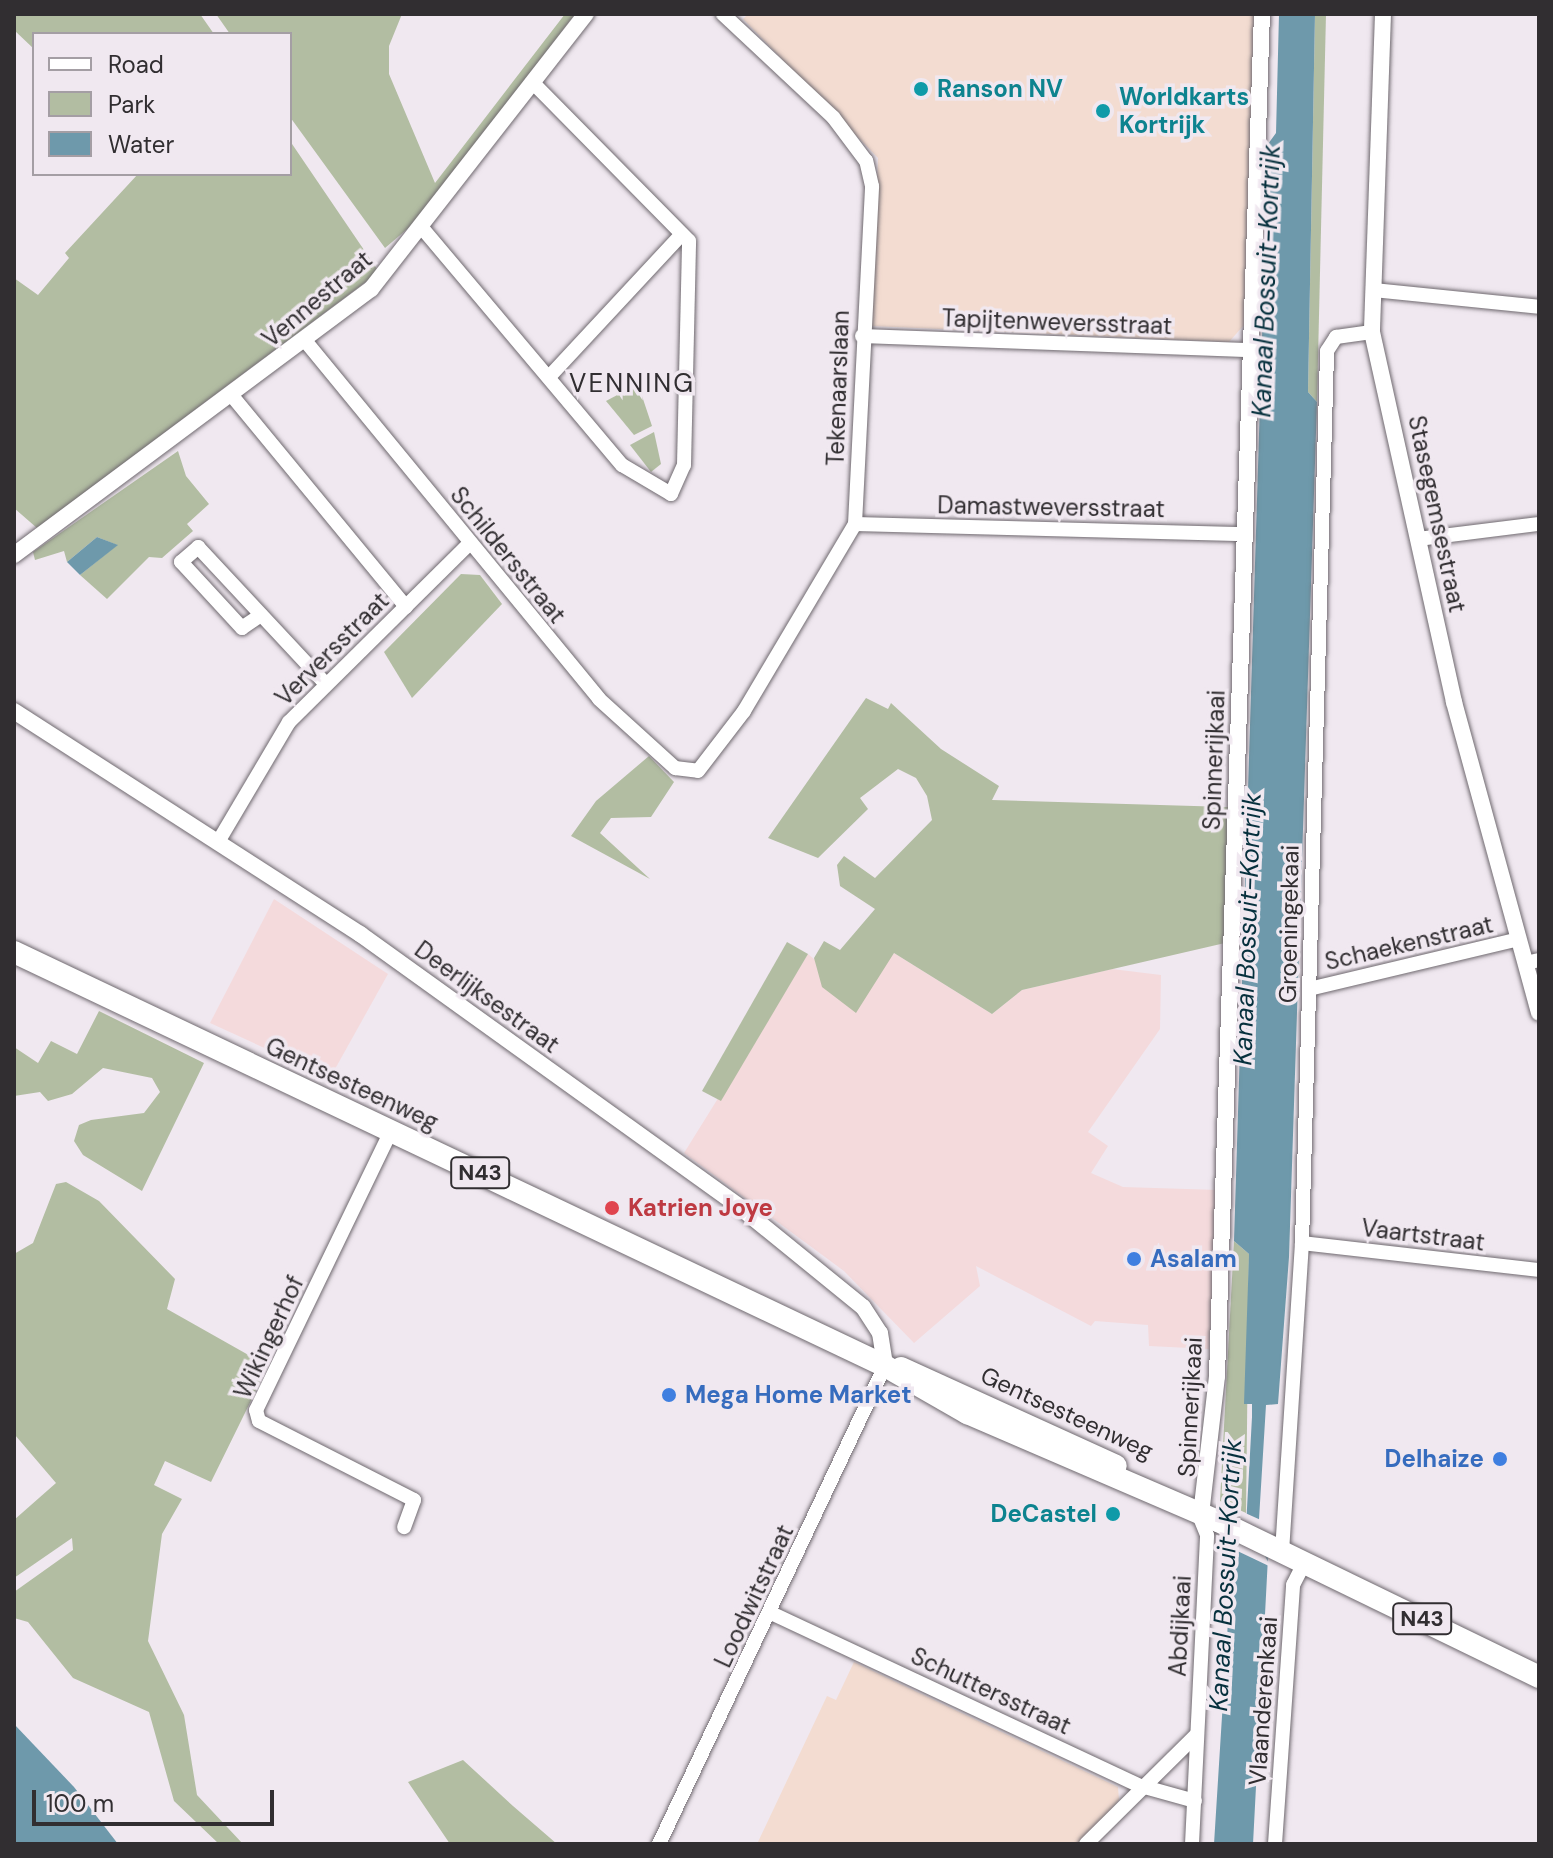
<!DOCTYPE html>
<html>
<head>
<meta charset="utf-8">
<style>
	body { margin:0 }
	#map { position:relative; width:1553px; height:1858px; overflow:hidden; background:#f0e8f0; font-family:"DM Sans",sans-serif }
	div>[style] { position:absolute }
	.commercial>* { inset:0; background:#f4dadc }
	.industrial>* { inset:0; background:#f3dcd1 }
	.green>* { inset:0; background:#b2bda2 }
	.water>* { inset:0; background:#6e99ab }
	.pier>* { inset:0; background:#f0e8f0 }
	.roads { filter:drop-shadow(0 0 2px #6f696f) drop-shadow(0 0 2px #6f696f) }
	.minor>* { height:14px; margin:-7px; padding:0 7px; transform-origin:7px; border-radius:7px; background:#fff }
	.tertiary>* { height:16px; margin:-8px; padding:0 8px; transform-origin:8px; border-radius:8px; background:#fff }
	.primary>* { height:22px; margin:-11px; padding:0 11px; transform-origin:11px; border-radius:11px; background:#fff }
	.dots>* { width:22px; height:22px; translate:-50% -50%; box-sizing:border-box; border:4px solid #f0e8f0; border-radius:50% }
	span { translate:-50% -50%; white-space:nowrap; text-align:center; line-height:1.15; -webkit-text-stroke:7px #f0e8f0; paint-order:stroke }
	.shield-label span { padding:2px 6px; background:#f0e8f0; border:2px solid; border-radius:6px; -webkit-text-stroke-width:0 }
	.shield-label { font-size:22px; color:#312e31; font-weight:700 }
	.culture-label { font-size:24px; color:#0d838f; font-weight:700 }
	.left { translate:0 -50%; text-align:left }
	.right { translate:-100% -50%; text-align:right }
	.street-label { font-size:24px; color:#312e31 }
	.health-label { font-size:24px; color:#be3a42; font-weight:700 }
	.shop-label { font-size:24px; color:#366cbe; font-weight:700 }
	.water-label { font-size:26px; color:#06303d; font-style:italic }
	.neighbourhood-label { font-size:26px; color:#312e31; letter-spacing:2px }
	.frame { position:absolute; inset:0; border:16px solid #312e31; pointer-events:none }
	.legend { position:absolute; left:32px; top:32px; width:260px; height:144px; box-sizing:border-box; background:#f0e8f0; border:2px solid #a49ea4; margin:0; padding:10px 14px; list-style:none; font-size:24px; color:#312e31 }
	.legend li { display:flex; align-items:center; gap:16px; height:40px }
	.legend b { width:40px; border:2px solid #a49ea4 }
	.scale { position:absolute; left:32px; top:1790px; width:242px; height:36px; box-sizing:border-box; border:4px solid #312e31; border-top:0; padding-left:10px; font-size:24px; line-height:28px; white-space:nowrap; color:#312e31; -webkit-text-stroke:6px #f0e8f0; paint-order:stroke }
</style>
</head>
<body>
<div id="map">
	<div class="commercial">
		<i style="clip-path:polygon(274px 899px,388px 974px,330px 1078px,210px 1023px)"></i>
		<i style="clip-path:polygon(894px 953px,992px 1014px,1022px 990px,1112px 969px,1161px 975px,1160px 1029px,1088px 1132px,1108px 1146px,1091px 1173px,1123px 1187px,1219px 1190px,1209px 1349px,1149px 1346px,1148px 1325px,1095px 1321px,1091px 1326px,976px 1266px,980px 1286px,914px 1343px,844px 1271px,684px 1153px,808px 954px,820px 964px)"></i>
	</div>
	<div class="industrial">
		<i style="clip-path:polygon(748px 14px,1254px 14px,1244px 325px,1229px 342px,871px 326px,878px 158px,743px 19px)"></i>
		<i style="clip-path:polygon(854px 1662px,1118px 1787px,1119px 1800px,1080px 1844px,757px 1844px,827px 1696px,836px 1700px)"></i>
	</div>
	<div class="green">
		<i style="clip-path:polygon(14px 14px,200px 14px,214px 34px,34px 34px,34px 49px,14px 30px)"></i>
		<i style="clip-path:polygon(216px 14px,402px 14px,389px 46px,389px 74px,435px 183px,565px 14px,575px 14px,419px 219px,385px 248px,290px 117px,290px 34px,230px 34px)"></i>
		<i style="clip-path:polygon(1315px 14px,1326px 14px,1317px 402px,1308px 392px)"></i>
		<i style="clip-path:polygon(290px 141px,379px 272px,37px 528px,14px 508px,14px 278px,38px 295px,69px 258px,65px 253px,138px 174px,290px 174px)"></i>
		<i style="clip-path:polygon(638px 384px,652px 426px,634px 435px,606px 401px)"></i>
		<i style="clip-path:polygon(654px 432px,661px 464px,651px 472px,630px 445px)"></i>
		<i style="clip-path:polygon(178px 451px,186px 476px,209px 504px,187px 524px,193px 531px,162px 558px,149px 557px,107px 599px,80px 575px,117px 545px,97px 537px,67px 562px,64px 551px,35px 560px,33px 552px)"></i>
		<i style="clip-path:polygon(461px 574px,480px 575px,502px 604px,412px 698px,384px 652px)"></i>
		<i style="clip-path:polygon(866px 698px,888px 709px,891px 703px,941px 749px,999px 786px,992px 800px,1228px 807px,1225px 943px,1022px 990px,992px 1014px,894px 953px,856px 1013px,822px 987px,814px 958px,824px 941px,840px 950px,875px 909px,840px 886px,837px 865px,844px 856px,875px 878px,932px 820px,927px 796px,916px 778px,898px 769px,860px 798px,868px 809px,818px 858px,768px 838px)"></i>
		<i style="clip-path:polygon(649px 756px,674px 782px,651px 817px,611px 818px,600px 833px,650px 879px,571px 836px,596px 801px)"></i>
		<i style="clip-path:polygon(787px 942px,808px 954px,721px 1101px,702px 1091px)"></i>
		<i style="clip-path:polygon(99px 1011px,204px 1063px,142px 1191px,83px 1155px,74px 1141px,79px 1125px,91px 1120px,144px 1113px,160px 1092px,152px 1078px,103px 1068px,72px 1094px,48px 1101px,40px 1092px,14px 1096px,14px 1047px,38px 1063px,51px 1041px,77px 1054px)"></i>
		<i style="clip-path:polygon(66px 1182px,99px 1201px,175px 1279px,167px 1309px,268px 1366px,211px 1482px,165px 1461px,154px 1485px,182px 1499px,162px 1534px,148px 1641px,184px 1715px,197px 1795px,243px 1844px,219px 1844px,174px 1801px,149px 1712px,73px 1678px,28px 1622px,14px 1618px,14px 1592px,73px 1550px,72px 1538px,14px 1578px,14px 1520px,56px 1483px,15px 1435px,14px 1254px,33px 1243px,56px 1184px)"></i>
		<i style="clip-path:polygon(1234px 1241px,1249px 1254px,1246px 1513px,1220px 1501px)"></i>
		<i style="clip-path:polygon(463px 1760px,513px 1806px,557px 1844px,450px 1844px,408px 1782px)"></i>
	</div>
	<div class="water">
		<i style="clip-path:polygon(1279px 14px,1315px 14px,1308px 392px,1317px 402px,1289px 1257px,1278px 1404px,1266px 1405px,1257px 1552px,1268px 1557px,1253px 1844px,1214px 1844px,1233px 1541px,1245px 1545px,1252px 1417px,1252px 1404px,1244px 1404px,1249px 1254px,1234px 1241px,1268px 144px,1276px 133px)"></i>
		<i style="clip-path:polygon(97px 537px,118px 545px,80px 575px,67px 562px)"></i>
		<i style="clip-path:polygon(14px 1724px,74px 1787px,118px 1844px,14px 1844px)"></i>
	</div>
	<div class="pier">
		<i style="clip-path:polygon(1243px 1512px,1263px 1521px,1261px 1549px,1271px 1567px,1229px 1547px,1231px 1537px,1241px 1540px)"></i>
	</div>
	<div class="roads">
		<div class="minor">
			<i style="left:423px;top:229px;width:309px;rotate:49.9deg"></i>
			<i style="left:622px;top:465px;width:57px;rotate:30.6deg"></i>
			<i style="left:671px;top:494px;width:32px;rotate:-66deg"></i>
			<i style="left:684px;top:465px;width:224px;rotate:-88.7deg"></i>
			<i style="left:689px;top:241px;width:221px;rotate:-134.6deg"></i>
			<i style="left:1373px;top:290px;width:167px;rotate:5.8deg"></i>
			<i style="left:862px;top:336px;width:390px;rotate:2.1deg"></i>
			<i style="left:307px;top:343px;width:460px;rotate:50.6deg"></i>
			<i style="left:599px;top:699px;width:103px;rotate:42.2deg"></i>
			<i style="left:675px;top:768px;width:23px;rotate:7deg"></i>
			<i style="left:698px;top:771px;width:76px;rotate:-52.5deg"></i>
			<i style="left:744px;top:711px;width:217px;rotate:-59.3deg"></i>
			<i style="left:855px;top:524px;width:338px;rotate:-87.1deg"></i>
			<i style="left:872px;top:186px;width:26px;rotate:-103deg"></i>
			<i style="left:866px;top:161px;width:55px;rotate:-126.9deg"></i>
			<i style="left:833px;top:117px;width:151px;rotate:-136.9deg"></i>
			<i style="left:549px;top:377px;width:195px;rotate:-47.1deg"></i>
			<i style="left:233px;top:397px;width:272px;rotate:50.5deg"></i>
			<i style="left:855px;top:524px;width:391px;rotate:1.5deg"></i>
			<i style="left:1418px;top:539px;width:122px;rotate:-7.1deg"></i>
			<i style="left:261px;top:615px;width:23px;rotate:146deg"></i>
			<i style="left:242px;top:628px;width:90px;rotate:-132.7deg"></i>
			<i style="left:181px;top:562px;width:23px;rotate:-41deg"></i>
			<i style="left:198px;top:547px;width:186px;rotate:47deg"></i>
			<i style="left:218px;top:842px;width:139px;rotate:-59.4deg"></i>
			<i style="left:289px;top:722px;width:255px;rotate:-44.7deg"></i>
			<i style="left:1526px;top:963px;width:13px;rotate:-13deg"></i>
			<i style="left:1309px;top:989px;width:216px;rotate:-13.4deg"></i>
			<i style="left:391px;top:1131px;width:310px;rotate:115.8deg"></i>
			<i style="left:256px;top:1410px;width:11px;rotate:75deg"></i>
			<i style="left:259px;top:1421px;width:174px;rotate:27deg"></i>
			<i style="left:414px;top:1500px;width:29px;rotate:110deg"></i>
			<i style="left:1302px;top:1243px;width:239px;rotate:6.5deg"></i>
			<i style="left:1282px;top:1552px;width:310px;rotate:-86.3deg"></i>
			<i style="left:1302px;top:1243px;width:892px;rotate:-88.39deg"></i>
			<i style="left:1327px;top:351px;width:17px;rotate:-57deg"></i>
			<i style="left:1336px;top:337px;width:36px;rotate:-8deg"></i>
			<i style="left:771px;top:1613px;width:408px;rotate:25.1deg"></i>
			<i style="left:1141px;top:1786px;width:56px;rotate:15.5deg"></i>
			<i style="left:659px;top:1844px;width:529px;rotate:-64.7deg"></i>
			<i style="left:1086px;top:1844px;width:155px;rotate:-44.7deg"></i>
			<i style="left:1192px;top:1844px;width:309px;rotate:-87.2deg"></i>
			<i style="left:1207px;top:1535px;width:16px;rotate:-112deg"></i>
			<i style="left:1275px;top:1844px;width:260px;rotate:-86deg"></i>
			<i style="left:1293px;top:1585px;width:25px;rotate:-63deg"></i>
		</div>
		<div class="tertiary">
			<i style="left:1383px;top:14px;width:318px;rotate:92deg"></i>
			<i style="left:1372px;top:332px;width:379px;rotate:77.5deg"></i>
			<i style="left:1454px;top:702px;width:322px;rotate:74.7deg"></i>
			<i style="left:14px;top:555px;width:445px;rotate:-36.7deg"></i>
			<i style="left:371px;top:289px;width:349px;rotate:-52deg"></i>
			<i style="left:14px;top:711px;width:412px;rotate:32.8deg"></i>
			<i style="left:360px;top:934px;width:469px;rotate:35.7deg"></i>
			<i style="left:741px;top:1208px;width:157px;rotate:39.1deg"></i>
			<i style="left:863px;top:1307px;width:31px;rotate:57deg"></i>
			<i style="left:880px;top:1333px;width:33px;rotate:81deg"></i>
			<i style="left:1202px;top:1506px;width:131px;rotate:-83.4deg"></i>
			<i style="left:1217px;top:1376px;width:1363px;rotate:-88.11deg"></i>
		</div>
		<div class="primary">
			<i style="left:14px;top:952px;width:964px;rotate:25.42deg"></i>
			<i style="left:885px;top:1366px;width:95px;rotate:29.8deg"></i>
			<i style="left:967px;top:1413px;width:273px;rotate:23.3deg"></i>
			<i style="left:1218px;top:1521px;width:357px;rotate:25.9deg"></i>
			<i style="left:901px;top:1368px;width:236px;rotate:24.5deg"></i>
		</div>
	</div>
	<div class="dots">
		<i style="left:921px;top:89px;background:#0f9aa8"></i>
		<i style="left:1103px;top:111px;background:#0f9aa8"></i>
		<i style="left:612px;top:1208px;background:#e0444e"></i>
		<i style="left:1134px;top:1259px;background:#3f7fe0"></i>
		<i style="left:669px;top:1395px;background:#3f7fe0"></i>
		<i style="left:1500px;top:1459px;background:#3f7fe0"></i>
		<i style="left:1113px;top:1514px;background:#0f9aa8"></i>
	</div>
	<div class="shield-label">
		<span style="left:480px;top:1173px">N43</span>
		<span style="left:1422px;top:1619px">N43</span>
	</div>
	<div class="culture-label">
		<span class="left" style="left:937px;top:89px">Ranson NV</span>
		<span class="left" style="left:1119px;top:111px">Worldkarts<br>Kortrijk</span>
		<span class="right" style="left:1097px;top:1514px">DeCastel</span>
	</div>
	<div class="street-label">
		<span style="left:317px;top:299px;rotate:-40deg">Vennestraat</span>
		<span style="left:1057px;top:322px;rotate:2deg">Tapijtenweversstraat</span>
		<span style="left:838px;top:388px;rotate:-88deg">Tekenaarslaan</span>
		<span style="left:1051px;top:507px;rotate:1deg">Damastweversstraat</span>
		<span style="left:1437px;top:514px;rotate:78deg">Stasegemsestraat</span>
		<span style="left:508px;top:555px;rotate:51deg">Schildersstraat</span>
		<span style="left:332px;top:649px;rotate:-45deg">Verversstraat</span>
		<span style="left:1214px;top:760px;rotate:-88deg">Spinnerijkaai</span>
		<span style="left:1289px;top:924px;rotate:-89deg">Groeningekaai</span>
		<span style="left:1409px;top:943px;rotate:-13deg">Schaekenstraat</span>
		<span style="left:487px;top:997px;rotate:36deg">Deerlijksestraat</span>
		<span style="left:352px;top:1084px;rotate:25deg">Gentsesteenweg</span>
		<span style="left:1423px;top:1235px;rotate:7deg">Vaartstraat</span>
		<span style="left:269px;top:1337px;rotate:-65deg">Wikingerhof</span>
		<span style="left:1190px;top:1407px;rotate:-87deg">Spinnerijkaai</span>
		<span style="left:1067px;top:1413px;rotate:25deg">Gentsesteenweg</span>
		<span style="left:754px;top:1596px;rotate:-65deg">Loodwitstraat</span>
		<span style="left:1180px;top:1626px;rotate:-87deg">Abdijkaai</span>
		<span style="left:991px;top:1691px;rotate:25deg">Schuttersstraat</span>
		<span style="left:1263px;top:1701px;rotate:-86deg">Vlaanderenkaai</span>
	</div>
	<div class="health-label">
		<span class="left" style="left:628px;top:1208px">Katrien Joye</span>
	</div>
	<div class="shop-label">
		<span class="left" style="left:1150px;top:1259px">Asalam</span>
		<span class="left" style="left:685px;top:1395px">Mega Home Market</span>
		<span class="right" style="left:1484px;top:1459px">Delhaize</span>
	</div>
	<div class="water-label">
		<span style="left:1267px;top:281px;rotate:-88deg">Kanaal Bossuit-Kortrijk</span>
		<span style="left:1248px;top:929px;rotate:-88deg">Kanaal Bossuit-Kortrijk</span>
		<span style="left:1226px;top:1575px;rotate:-87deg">Kanaal Bossuit-Kortrijk</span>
	</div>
	<div class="neighbourhood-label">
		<span style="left:632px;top:384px">VENNING</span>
	</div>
	<div class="frame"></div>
	<ul class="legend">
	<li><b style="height:10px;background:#fff"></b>Road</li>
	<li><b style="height:22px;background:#b2bda2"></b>Park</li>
	<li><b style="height:22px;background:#6e99ab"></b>Water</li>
	</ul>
	<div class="scale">100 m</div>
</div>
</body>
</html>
